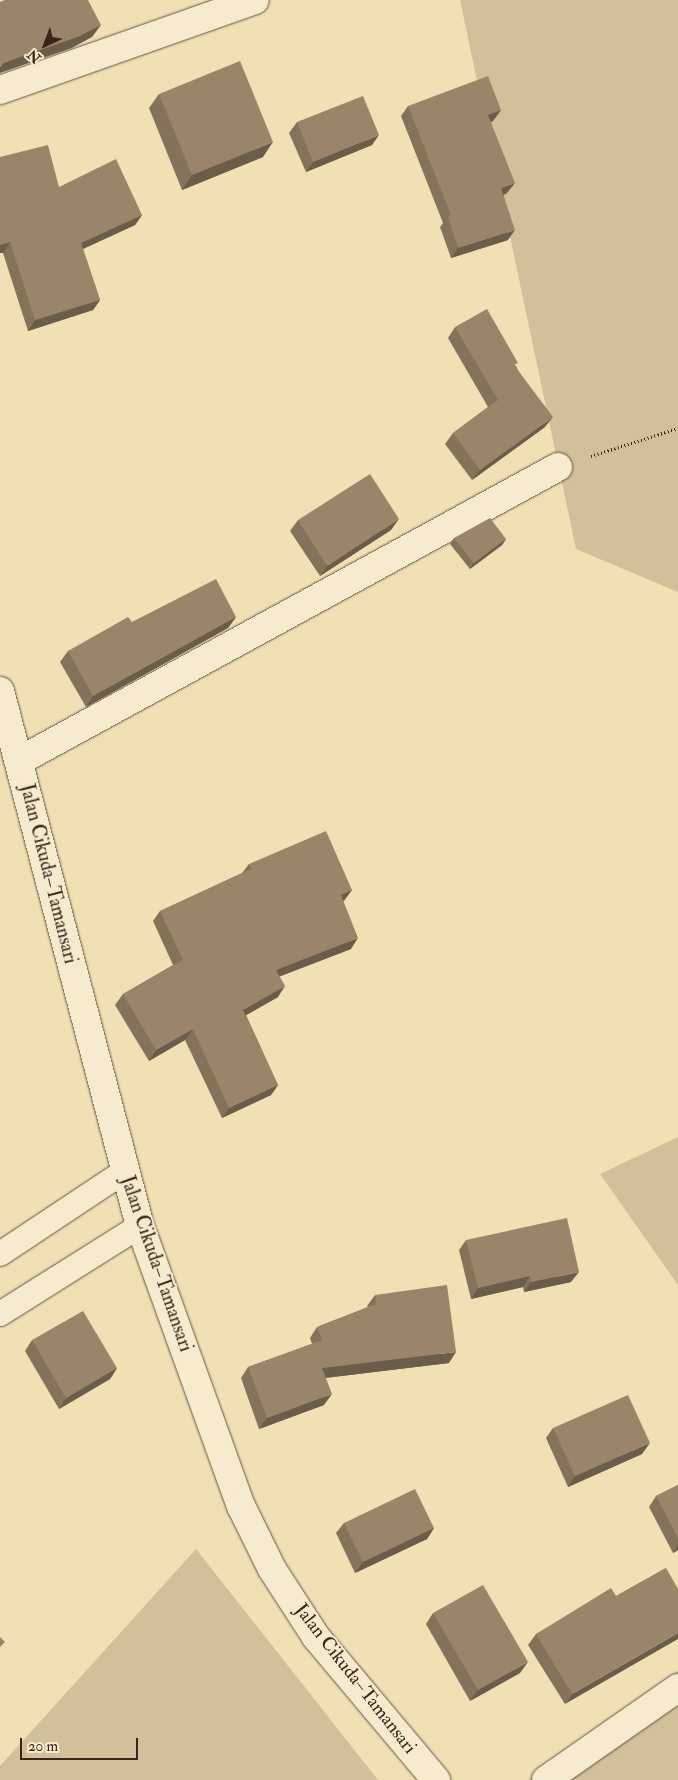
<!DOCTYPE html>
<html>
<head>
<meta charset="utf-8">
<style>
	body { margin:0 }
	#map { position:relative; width:678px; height:1780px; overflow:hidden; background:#f1e0b4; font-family:"IM FELL Double Pica",serif }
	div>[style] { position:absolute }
	.green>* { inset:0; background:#d2c09a }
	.path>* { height:3px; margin-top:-1.5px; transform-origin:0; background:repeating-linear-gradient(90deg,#3c231a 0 1px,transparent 0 3.5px) }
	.roads { filter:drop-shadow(0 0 1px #695240) drop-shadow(0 0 1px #695240) }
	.service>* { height:24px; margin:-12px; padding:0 12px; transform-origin:12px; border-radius:12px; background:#f6ebce }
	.minor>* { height:28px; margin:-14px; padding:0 14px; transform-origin:14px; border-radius:14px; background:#f6ebce }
	.tertiary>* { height:28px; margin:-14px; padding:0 14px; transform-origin:14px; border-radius:14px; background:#f6ebce }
	.wall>* { inset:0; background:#84725b }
	.shaded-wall>* { inset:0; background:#6c5d4a }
	.building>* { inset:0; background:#9a856a }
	span { translate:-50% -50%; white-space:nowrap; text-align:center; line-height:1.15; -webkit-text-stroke:4px #f6ebce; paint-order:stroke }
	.street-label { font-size:19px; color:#3c231a }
	.north { position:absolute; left:20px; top:20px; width:50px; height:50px; -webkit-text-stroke:4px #f6ebce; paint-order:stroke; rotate:223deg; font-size:14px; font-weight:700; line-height:20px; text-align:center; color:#3c231a }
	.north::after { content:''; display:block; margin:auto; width:18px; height:22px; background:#3c231a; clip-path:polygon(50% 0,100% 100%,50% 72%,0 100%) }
	.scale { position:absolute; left:20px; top:1738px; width:118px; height:22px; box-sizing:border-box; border:2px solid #3c231a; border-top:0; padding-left:6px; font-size:15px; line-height:18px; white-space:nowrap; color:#3c231a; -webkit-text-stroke:4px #f6ebce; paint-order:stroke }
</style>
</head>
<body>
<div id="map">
	<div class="green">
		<i style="clip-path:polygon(460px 0,678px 0,678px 592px,576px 549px)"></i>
		<i style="clip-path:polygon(678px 1137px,678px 1285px,600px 1174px)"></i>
		<i style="clip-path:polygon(196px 1549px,378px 1780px,0 1780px,0 1766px)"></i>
		<i style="clip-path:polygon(678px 1671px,678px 1780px,528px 1780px)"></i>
	</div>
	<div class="path">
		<i style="left:591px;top:456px;width:91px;rotate:-17.8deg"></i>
	</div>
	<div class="roads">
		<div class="service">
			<i style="left:0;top:1254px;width:150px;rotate:-33.6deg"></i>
			<i style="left:0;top:1314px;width:165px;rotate:-32.2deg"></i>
		</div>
		<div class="minor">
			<i style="left:0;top:90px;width:270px;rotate:-19.4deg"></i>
			<i style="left:19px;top:761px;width:614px;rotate:-28.61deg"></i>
			<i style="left:546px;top:1780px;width:161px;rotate:-34.9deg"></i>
		</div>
		<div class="tertiary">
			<i style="left:0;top:691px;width:553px;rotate:75.34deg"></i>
			<i style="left:140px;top:1226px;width:298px;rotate:70.2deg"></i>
			<i style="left:241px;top:1506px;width:70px;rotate:63.8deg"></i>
			<i style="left:272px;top:1569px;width:81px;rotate:57.1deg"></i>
			<i style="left:316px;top:1637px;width:187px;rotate:50deg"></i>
		</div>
	</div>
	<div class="wall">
		<i style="clip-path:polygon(159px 94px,263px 157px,182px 190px,149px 108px)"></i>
		<i style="clip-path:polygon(408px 106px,501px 110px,493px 121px,491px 122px,507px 193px,504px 195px,508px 240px,451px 258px,440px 227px,443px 223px,401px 116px)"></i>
		<i style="clip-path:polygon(297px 122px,372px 145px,306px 172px,289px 133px)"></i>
		<i style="clip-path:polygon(0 157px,59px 187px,142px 215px,135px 225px,83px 249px,100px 300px,93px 310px,28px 331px,3px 253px,0 253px)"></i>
		<i style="clip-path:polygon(455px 327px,516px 366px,545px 427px,472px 480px,445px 444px,453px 433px,488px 407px,448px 338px)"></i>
		<i style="clip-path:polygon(298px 520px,391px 530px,320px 576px,290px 531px)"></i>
		<i style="clip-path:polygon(454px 538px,506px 539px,502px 545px,470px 569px,450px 544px)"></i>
		<i style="clip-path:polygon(236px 617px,228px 628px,86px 707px,60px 662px,68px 651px,132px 622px)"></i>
		<i style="clip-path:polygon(249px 864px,352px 890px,343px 901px,351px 949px,280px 976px,278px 997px,246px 1015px,278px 1085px,271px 1095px,222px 1118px,185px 1040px,149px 1061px,115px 1005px,123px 994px,173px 965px,153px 921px,160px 911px,242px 873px)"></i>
		<i style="clip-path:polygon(466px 1240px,571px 1282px,524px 1292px,523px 1287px,471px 1299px,459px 1250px)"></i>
		<i style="clip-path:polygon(375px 1295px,449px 1363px,326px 1378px,324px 1405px,259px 1429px,241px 1378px,248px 1367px,312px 1344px,310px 1338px,317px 1327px,368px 1307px,367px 1306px)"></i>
		<i style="clip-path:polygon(32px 1340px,117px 1368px,110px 1379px,59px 1409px,25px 1351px)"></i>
		<i style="clip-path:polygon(553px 1428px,642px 1454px,568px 1487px,546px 1438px)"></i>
		<i style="clip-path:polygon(678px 1485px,678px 1550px,673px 1553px,649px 1507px,656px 1496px)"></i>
		<i style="clip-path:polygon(344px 1523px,434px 1528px,427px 1539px,355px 1573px,336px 1533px)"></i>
		<i style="clip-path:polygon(666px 1568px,565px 1704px,528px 1645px,536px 1634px,616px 1596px)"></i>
		<i style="clip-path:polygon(433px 1613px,520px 1673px,470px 1701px,426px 1624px)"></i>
	</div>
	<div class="shaded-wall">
		<i style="clip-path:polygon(101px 25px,92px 37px,72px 48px,0 73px,0 67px,3px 63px)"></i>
		<i style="clip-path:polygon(501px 110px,493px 121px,481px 126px,488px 115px)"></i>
		<i style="clip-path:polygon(379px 135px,372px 145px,306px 172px,313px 162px)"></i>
		<i style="clip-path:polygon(273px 142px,263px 157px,182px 190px,192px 175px)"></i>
		<i style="clip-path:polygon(515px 183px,507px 193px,494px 198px,501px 188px)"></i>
		<i style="clip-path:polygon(142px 215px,135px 225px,74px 253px,81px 243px)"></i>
		<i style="clip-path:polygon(515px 230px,508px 240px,451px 258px,458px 248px)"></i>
		<i style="clip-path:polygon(10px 242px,3px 253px,0 253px,0 245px)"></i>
		<i style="clip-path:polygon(100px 300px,93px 310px,28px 331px,35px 320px)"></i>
		<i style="clip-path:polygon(553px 417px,545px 427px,472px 480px,480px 470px)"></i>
		<i style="clip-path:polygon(399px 519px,391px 530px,320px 576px,327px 566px)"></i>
		<i style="clip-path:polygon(506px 539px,502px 545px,470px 569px,474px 563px)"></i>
		<i style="clip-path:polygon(236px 617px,228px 628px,86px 707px,93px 696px)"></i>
		<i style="clip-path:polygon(352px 890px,344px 901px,333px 906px,341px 895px)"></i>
		<i style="clip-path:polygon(358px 938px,351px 949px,268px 981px,276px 970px)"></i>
		<i style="clip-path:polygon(285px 986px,278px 997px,236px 1021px,243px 1010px)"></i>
		<i style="clip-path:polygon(193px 1029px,185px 1040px,149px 1061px,156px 1050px)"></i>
		<i style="clip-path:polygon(278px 1085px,271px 1095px,222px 1118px,229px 1108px)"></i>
		<i style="clip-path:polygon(579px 1272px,571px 1282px,524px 1292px,531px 1282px)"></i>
		<i style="clip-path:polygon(530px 1276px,523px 1287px,471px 1299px,478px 1288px)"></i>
		<i style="clip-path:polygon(456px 1352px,449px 1363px,315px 1379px,322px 1368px)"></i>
		<i style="clip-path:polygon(117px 1368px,110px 1379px,59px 1409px,66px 1398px)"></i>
		<i style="clip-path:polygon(332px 1394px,324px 1405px,259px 1429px,267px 1418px)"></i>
		<i style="clip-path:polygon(650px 1443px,642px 1454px,568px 1487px,575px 1476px)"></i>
		<i style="clip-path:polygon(434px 1528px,427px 1539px,355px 1573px,363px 1562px)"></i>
		<i style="clip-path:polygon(678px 1545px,678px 1550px,673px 1553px)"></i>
		<i style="clip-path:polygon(678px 1633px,678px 1639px,565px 1704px,572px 1694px)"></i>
		<i style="clip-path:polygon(528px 1662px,520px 1673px,470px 1701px,478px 1690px)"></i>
	</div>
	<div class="building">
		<i style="clip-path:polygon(5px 0,88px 0,101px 25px,80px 36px,3px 63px,0 67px,0 2px)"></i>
		<i style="clip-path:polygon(240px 61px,273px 142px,192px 175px,159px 94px)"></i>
		<i style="clip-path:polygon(488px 76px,501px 110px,488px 115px,515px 183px,501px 188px,515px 230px,458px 248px,448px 216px,451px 215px,408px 106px)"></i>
		<i style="clip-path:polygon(363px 96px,379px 135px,313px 162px,297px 122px)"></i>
		<i style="clip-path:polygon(48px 145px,59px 187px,116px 159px,142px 215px,81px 243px,100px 300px,35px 320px,10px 242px,0 245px,0 157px)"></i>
		<i style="clip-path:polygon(487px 309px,518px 363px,514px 365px,553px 417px,480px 470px,453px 433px,498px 400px,455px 327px)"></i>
		<i style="clip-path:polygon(370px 474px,399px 519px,327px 566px,298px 520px)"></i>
		<i style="clip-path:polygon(490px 518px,506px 539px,474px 563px,454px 538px)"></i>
		<i style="clip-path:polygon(216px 579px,236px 617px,93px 696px,68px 651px,128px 617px,132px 622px)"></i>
		<i style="clip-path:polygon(326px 831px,352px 890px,341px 895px,358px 938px,276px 970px,285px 986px,243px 1010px,278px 1085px,229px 1108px,193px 1029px,156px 1050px,123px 994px,183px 960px,160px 911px,252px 869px,249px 864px)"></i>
		<i style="clip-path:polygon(567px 1218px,579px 1272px,531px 1282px,530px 1276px,478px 1288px,466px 1240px)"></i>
		<i style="clip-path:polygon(447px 1285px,456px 1352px,322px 1368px,332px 1394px,267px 1418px,248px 1367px,322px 1340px,317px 1327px,376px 1304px,375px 1295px)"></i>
		<i style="clip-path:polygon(83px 1311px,117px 1368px,66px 1398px,32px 1340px)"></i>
		<i style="clip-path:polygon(628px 1395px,650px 1443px,575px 1476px,553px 1428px)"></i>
		<i style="clip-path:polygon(678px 1485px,678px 1538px,656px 1496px)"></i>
		<i style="clip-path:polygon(415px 1489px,434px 1528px,363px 1562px,344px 1523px)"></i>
		<i style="clip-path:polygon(666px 1568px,678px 1589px,678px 1633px,572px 1694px,536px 1634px,611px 1588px,616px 1596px)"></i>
		<i style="clip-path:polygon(483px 1585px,528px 1662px,478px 1690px,433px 1613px)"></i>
		<i style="clip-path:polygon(0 1637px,5px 1642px,0 1647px)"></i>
	</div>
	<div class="street-label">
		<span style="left:48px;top:874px;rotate:76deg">Jalan Cikuda–Tamansari</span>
		<span style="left:156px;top:1264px;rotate:71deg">Jalan Cikuda–Tamansari</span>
		<span style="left:355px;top:1679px;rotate:52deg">Jalan Cikuda–Tamansari</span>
	</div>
	<div class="north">N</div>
	<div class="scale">20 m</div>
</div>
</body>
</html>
